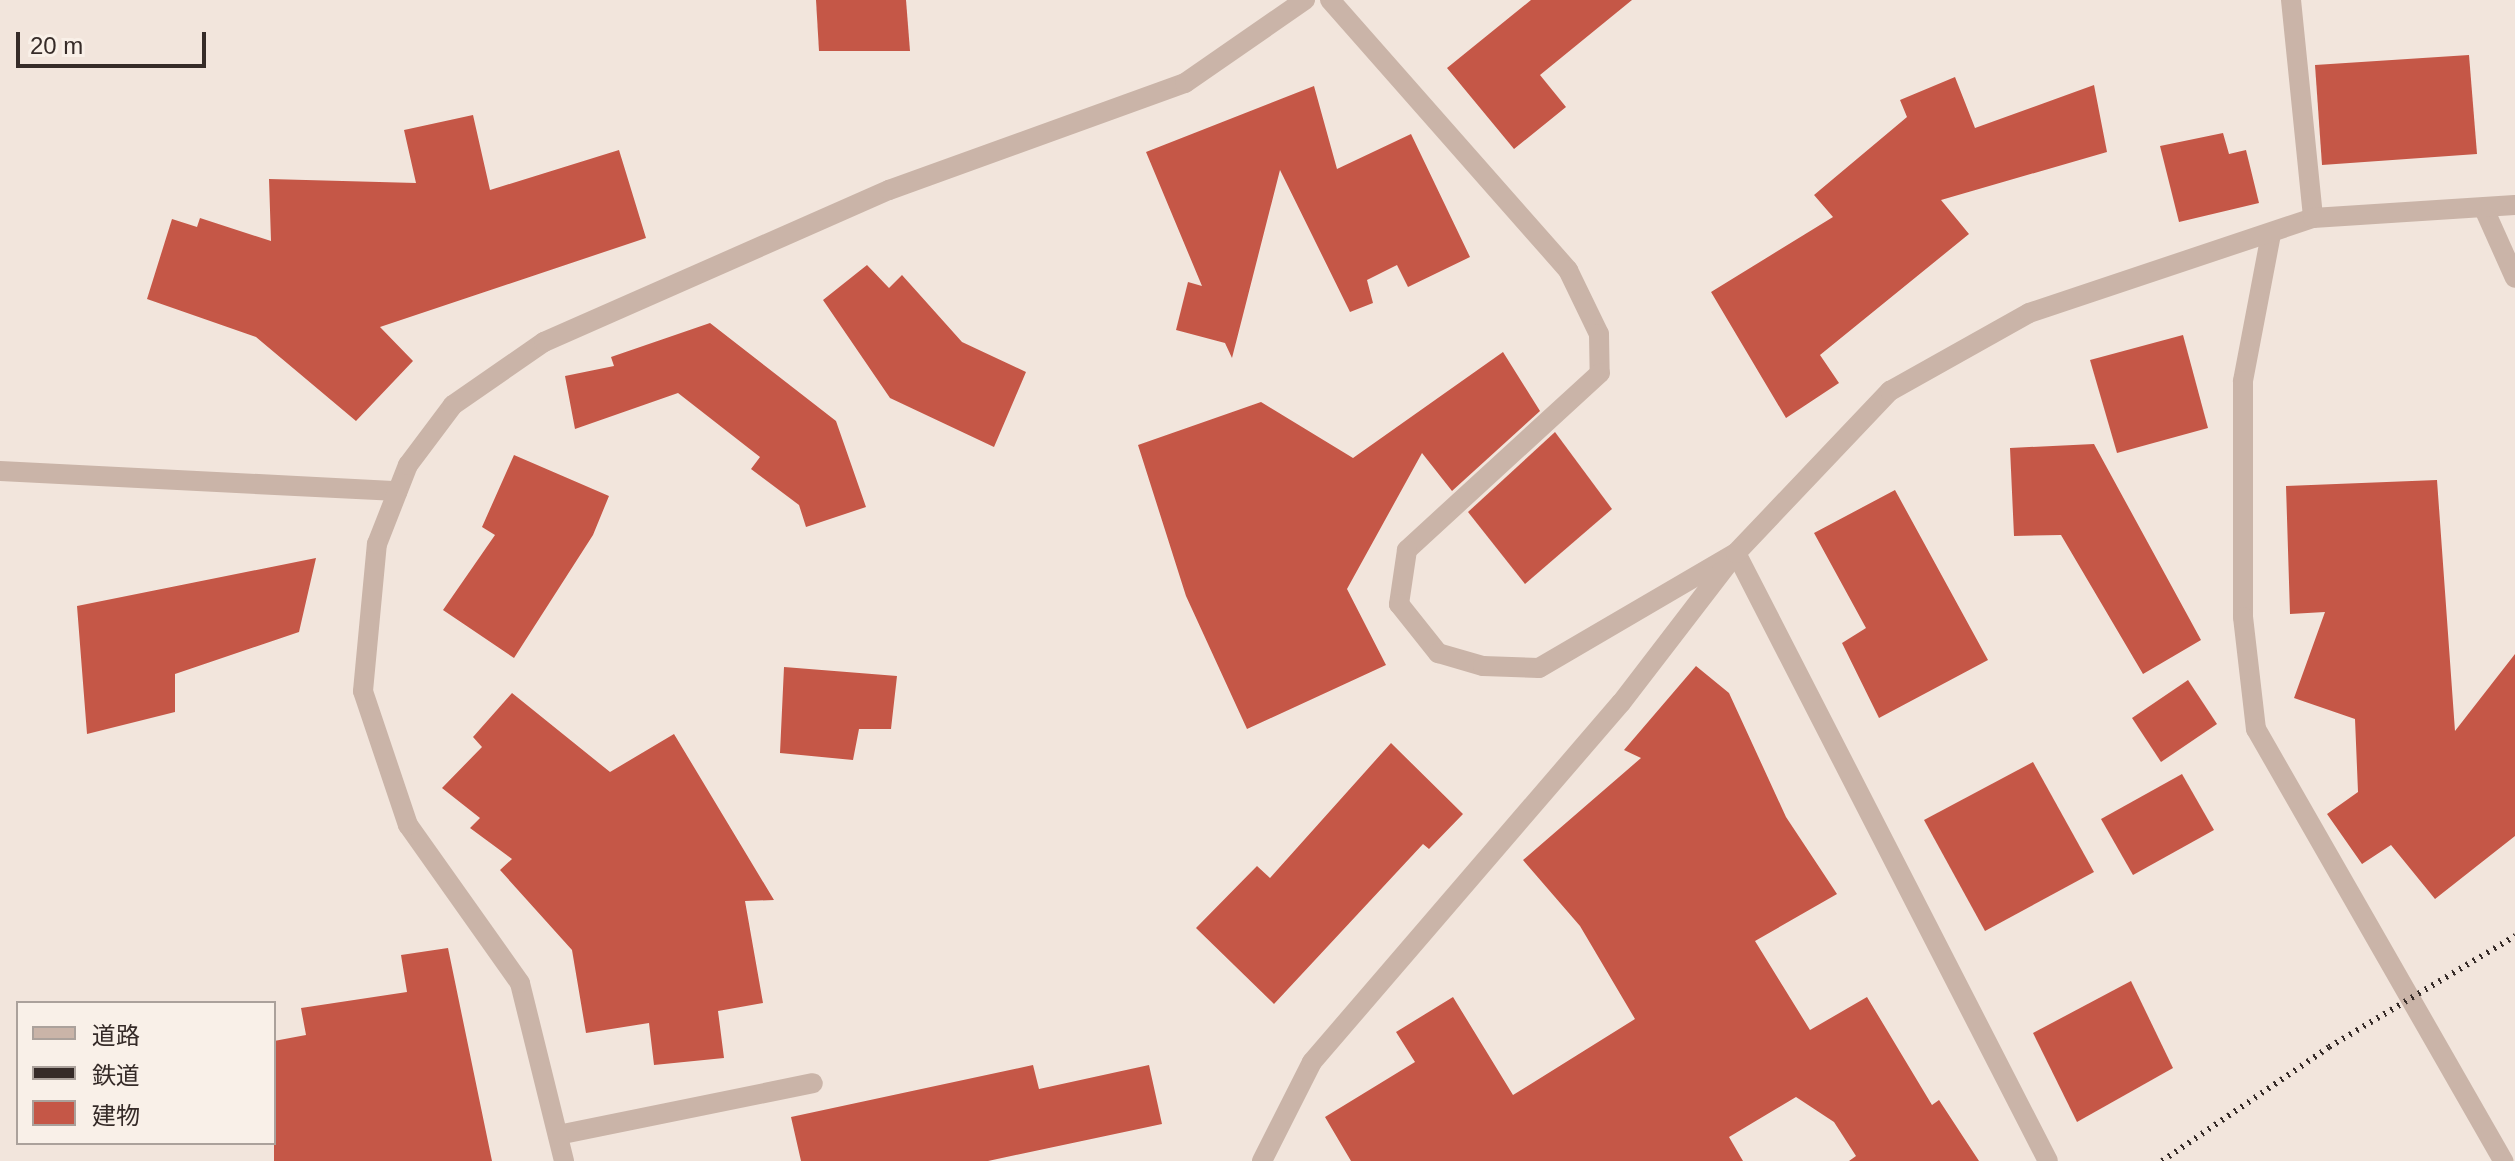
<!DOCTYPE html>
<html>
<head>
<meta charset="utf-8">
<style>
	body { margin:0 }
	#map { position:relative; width:2515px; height:1161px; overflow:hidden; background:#f2e5dc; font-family:Arial,"Noto Sans JP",sans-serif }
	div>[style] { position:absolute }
	.building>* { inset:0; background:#c55747 }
	.service>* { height:20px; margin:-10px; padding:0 10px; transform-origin:10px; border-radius:10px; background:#cab4a8 }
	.minor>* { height:20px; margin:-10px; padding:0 10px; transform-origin:10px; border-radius:10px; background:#cab4a8 }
	.rail>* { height:6px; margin-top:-3px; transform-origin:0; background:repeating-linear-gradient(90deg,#362b28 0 2px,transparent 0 8px) }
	span { translate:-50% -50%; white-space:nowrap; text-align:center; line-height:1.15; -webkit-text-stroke:7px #f9f0e8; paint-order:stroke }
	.legend { position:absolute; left:16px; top:1001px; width:260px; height:144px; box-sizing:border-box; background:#f9f0e8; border:2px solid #aba19b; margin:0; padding:10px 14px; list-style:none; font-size:24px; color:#362b28 }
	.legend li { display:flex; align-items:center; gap:16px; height:40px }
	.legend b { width:40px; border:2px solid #aba19b }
	.scale { position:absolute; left:16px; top:32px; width:190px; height:36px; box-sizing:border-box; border:4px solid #362b28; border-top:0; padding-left:10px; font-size:24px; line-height:28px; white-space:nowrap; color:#362b28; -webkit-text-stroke:6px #f9f0e8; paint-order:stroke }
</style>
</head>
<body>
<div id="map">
	<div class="building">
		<i style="clip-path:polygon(816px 0,906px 0,910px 51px,819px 51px)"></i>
		<i style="clip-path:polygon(1531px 0,1632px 0,1540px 75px,1566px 107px,1514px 149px,1447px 68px)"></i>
		<i style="clip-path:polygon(2469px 55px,2477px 154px,2322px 165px,2315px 65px)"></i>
		<i style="clip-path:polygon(1955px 77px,1975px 128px,2094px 85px,2107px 152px,1941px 200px,1969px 234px,1820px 355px,1839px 383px,1786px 418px,1711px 292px,1833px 217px,1814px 195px,1907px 117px,1900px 100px)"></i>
		<i style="clip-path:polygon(1314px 86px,1337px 169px,1411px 134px,1470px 257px,1408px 287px,1397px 265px,1367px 280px,1373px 303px,1350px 312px,1280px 170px,1232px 358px,1225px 343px,1176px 330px,1188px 282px,1202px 286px,1146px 152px)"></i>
		<i style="clip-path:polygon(473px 115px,490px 190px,619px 150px,646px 238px,380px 327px,413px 361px,356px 421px,256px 337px,147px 299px,172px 219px,197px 227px,200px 218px,271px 241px,269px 179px,416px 183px,404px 130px)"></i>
		<i style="clip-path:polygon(2223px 133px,2229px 154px,2246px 150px,2259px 203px,2179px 222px,2160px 146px)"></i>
		<i style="clip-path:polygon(867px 265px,889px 288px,902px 275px,962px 342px,1026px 372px,994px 447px,890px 398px,823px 300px)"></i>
		<i style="clip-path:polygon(710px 323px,836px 421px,866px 507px,806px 527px,799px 505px,751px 469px,760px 457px,678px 393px,575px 429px,565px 376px,614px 366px,611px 357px)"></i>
		<i style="clip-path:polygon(2183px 335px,2208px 428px,2117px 453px,2090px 360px)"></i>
		<i style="clip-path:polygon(1503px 352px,1540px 411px,1452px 491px,1422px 453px,1347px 589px,1386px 665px,1247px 729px,1186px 596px,1138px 445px,1261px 402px,1353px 458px)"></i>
		<i style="clip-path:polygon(1555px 432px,1612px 509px,1525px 584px,1468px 512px)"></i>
		<i style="clip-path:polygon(2094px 444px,2201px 640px,2143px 674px,2061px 535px,2014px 536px,2010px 448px)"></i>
		<i style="clip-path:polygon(514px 455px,609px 496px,593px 535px,514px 658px,443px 610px,495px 535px,482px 527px)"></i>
		<i style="clip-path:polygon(2437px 480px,2455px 731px,2515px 654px,2515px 836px,2435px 899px,2391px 845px,2362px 864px,2327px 814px,2358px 792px,2355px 719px,2294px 698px,2325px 612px,2290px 614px,2286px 486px)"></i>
		<i style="clip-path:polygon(1895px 490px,1988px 660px,1879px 718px,1842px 643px,1866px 628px,1814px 533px)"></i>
		<i style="clip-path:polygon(316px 558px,299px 632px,175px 674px,175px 712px,87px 734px,77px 606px)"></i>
		<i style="clip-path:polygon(1696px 666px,1729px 693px,1786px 817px,1837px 894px,1755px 941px,1810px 1030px,1867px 997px,1932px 1105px,1939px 1100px,1979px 1161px,1849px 1161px,1856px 1156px,1834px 1122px,1796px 1097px,1729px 1137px,1743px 1161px,1351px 1161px,1325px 1117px,1415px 1062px,1396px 1032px,1453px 997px,1513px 1095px,1635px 1019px,1580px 926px,1523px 860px,1641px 758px,1624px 750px)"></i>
		<i style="clip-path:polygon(784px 667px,897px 676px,891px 729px,859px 729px,853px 760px,780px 753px)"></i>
		<i style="clip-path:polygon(2188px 680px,2217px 724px,2161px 762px,2132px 718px)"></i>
		<i style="clip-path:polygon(512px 693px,610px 772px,674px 734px,774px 900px,745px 901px,763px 1003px,718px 1011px,724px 1058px,654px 1065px,649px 1023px,586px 1033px,572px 950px,500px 870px,512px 859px,470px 828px,480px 818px,442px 788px,482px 747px,473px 737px)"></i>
		<i style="clip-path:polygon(1391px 743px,1463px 814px,1429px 849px,1423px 844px,1274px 1004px,1196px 928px,1257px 866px,1270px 878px)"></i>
		<i style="clip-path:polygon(2033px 762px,2094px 872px,1985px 931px,1924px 820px)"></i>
		<i style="clip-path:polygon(2182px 774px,2214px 830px,2133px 875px,2101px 819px)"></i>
		<i style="clip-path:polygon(448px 948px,492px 1161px,274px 1161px,274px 1041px,306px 1035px,301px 1008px,407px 992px,401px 955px)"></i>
		<i style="clip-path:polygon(2131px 981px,2173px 1068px,2077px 1122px,2033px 1033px)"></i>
		<i style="clip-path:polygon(1033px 1065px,1039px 1089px,1149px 1065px,1162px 1124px,988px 1161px,801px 1161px,791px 1117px)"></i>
	</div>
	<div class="service">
		<i style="left:2271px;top:234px;width:150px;rotate:100.8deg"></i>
		<i style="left:2243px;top:381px;width:236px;rotate:90deg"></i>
		<i style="left:2243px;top:617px;width:113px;rotate:83.4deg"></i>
		<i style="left:2256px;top:729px;width:498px;rotate:60.2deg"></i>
		<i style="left:0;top:471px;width:398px;rotate:2.9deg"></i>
	</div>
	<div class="minor">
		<i style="left:1330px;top:0;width:360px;rotate:48.6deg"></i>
		<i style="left:1568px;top:270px;width:71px;rotate:64.2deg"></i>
		<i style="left:1599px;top:334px;width:39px;rotate:89deg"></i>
		<i style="left:1600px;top:373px;width:262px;rotate:137.5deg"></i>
		<i style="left:1407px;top:550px;width:55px;rotate:98.4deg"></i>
		<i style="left:1399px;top:604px;width:63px;rotate:51.5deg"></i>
		<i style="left:1438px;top:653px;width:47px;rotate:16.1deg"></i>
		<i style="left:1483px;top:666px;width:56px;rotate:2deg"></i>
		<i style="left:1539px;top:668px;width:228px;rotate:-30.3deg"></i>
		<i style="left:1736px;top:553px;width:683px;rotate:62.84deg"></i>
		<i style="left:2291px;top:0;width:219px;rotate:84.2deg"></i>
		<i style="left:2485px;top:211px;width:73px;rotate:65.9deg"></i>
		<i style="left:558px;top:1135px;width:260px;rotate:-11.5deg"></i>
		<i style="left:564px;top:1161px;width:183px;rotate:-103.9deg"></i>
		<i style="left:520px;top:983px;width:194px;rotate:-125.3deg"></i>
		<i style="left:408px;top:825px;width:141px;rotate:-108.6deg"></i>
		<i style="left:363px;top:691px;width:148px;rotate:-84.6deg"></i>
		<i style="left:377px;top:544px;width:85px;rotate:-68.6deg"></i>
		<i style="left:408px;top:465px;width:75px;rotate:-53.1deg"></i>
		<i style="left:453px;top:405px;width:111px;rotate:-34.7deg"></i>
		<i style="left:544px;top:342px;width:377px;rotate:-23.8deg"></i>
		<i style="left:889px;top:190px;width:315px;rotate:-19.9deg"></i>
		<i style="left:1185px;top:83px;width:146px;rotate:-34.7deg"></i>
		<i style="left:1262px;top:1161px;width:111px;rotate:-63.2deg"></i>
		<i style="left:1312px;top:1062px;width:474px;rotate:-49.3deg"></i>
		<i style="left:1621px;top:703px;width:189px;rotate:-52.5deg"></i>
		<i style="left:1736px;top:553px;width:224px;rotate:-46.5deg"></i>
		<i style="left:1890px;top:391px;width:159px;rotate:-29.3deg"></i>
		<i style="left:2029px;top:313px;width:299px;rotate:-18.5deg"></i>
		<i style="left:2313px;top:218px;width:202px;rotate:-3.7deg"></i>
	</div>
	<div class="rail">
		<i style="left:2162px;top:1161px;width:202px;rotate:-34.3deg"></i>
		<i style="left:2329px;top:1047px;width:217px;rotate:-30.8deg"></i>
	</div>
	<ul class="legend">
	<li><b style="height:10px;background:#cab4a8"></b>道路</li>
	<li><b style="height:10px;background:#362b28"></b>鉄道</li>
	<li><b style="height:22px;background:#c55747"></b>建物</li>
	</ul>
	<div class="scale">20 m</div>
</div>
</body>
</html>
